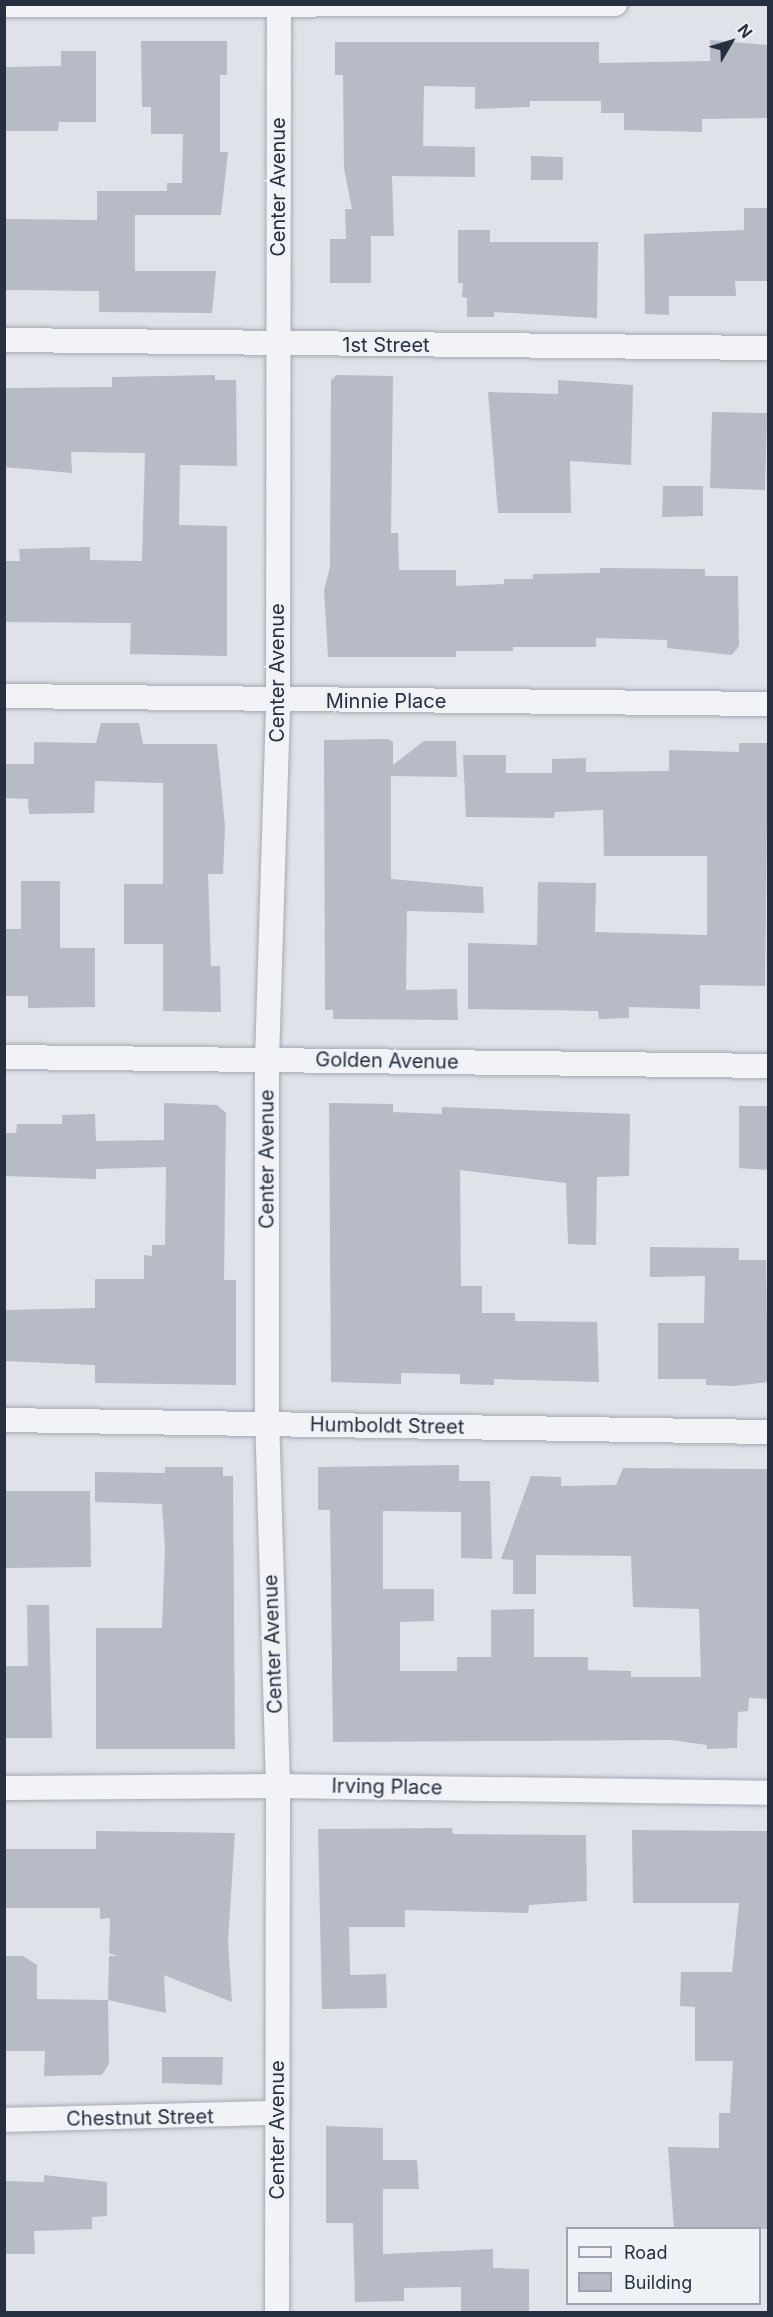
<!DOCTYPE html>
<html>
<head>
<meta charset="utf-8">
<style>
	body { margin:0 }
	#map { position:relative; width:773px; height:2317px; overflow:hidden; background:#dfe2e8; font-family:Inter,sans-serif }
	div>[style] { position:absolute }
	.building>* { inset:0; background:#b6bbc5 }
	.roads { filter:drop-shadow(0 0 2px #a4a9b2) drop-shadow(0 0 2px #a4a9b2) }
	.minor>* { height:24px; margin:-12px; padding:0 12px; transform-origin:12px; border-radius:12px; background:#f1f3f7 }
	span { translate:-50% -50%; white-space:nowrap; text-align:center; line-height:1.15; -webkit-text-stroke:4.5px #eef1f6; paint-order:stroke }
	.street-label { font-size:20px; color:#273040 }
	.frame { position:absolute; inset:0; border:6px solid #273040; pointer-events:none }
	.legend { position:absolute; left:566px; top:2227px; width:195px; height:78px; box-sizing:border-box; background:#eef1f6; border:2px solid #9ea4ad; margin:0; padding:8px 10px; list-style:none; font-size:18px; color:#273040 }
	.legend li { display:flex; align-items:center; gap:12px; height:30px }
	.legend b { width:30px; border:2px solid #9ea4ad }
	.north { position:absolute; left:701px; top:12px; width:60px; height:60px; -webkit-text-stroke:4px #eef1f6; paint-order:stroke; rotate:52deg; font-size:16px; font-weight:700; line-height:24px; text-align:center; color:#273040 }
	.north::after { content:''; display:block; margin:auto; width:21px; height:27px; background:#273040; clip-path:polygon(50% 0,100% 100%,50% 72%,0 100%) }
</style>
</head>
<body>
<div id="map">
	<div class="building">
		<i style="clip-path:polygon(710px 40px,768px 45px,768px 118px,702px 119px,702px 132px,624px 130px,624px 113px,601px 113px,601px 101px,530px 101px,530px 107px,475px 109px,475px 87px,424px 86px,423px 146px,475px 147px,475px 177px,392px 176px,394px 236px,371px 236px,371px 283px,330px 283px,330px 239px,346px 239px,345px 209px,352px 209px,344px 168px,343px 75px,335px 75px,335px 42px,599px 42px,599px 63px,710px 61px)"></i>
		<i style="clip-path:polygon(141px 41px,227px 41px,227px 75px,220px 75px,220px 152px,228px 152px,221px 215px,135px 215px,135px 271px,216px 271px,212px 313px,99px 312px,99px 291px,4px 290px,4px 219px,97px 220px,97px 191px,167px 191px,167px 183px,182px 183px,183px 134px,151px 134px,151px 107px,142px 107px)"></i>
		<i style="clip-path:polygon(61px 51px,96px 51px,96px 122px,59px 122px,58px 131px,4px 131px,4px 67px,61px 66px)"></i>
		<i style="clip-path:polygon(531px 156px,563px 157px,563px 180px,531px 180px)"></i>
		<i style="clip-path:polygon(744px 208px,768px 208px,768px 281px,735px 281px,736px 296px,669px 296px,669px 315px,645px 314px,644px 234px,744px 230px)"></i>
		<i style="clip-path:polygon(458px 230px,490px 230px,490px 242px,598px 242px,597px 318px,494px 312px,494px 317px,467px 317px,467px 298px,462px 297px,463px 283px,458px 283px)"></i>
		<i style="clip-path:polygon(215px 375px,215px 380px,236px 380px,237px 466px,180px 465px,179px 525px,227px 526px,227px 656px,130px 654px,131px 623px,4px 622px,4px 561px,20px 561px,19px 549px,90px 547px,90px 560px,142px 561px,145px 453px,71px 452px,72px 473px,4px 467px,4px 388px,112px 387px,112px 377px)"></i>
		<i style="clip-path:polygon(337px 375px,393px 376px,391px 533px,398px 533px,399px 570px,456px 570px,456px 586px,504px 584px,504px 579px,533px 579px,533px 574px,600px 573px,600px 568px,705px 569px,705px 576px,738px 576px,739px 646px,732px 655px,667px 648px,667px 640px,596px 638px,596px 647px,513px 647px,513px 651px,456px 651px,456px 657px,328px 657px,324px 590px,330px 567px,331px 380px)"></i>
		<i style="clip-path:polygon(558px 380px,633px 385px,631px 465px,570px 461px,571px 513px,498px 513px,488px 392px,558px 394px)"></i>
		<i style="clip-path:polygon(712px 412px,767px 413px,765px 490px,710px 488px)"></i>
		<i style="clip-path:polygon(663px 486px,703px 486px,703px 516px,662px 517px)"></i>
		<i style="clip-path:polygon(101px 723px,139px 723px,143px 744px,217px 744px,225px 826px,223px 874px,208px 874px,211px 966px,220px 966px,221px 1012px,163px 1011px,163px 944px,124px 944px,124px 884px,163px 884px,163px 783px,95px 781px,94px 813px,29px 814px,28px 799px,4px 798px,4px 764px,34px 764px,34px 742px,96px 743px)"></i>
		<i style="clip-path:polygon(388px 739px,393px 742px,393px 765px,424px 741px,456px 741px,457px 777px,391px 776px,391px 879px,483px 887px,484px 913px,407px 911px,406px 990px,457px 989px,458px 1020px,333px 1019px,333px 1010px,325px 1010px,324px 740px)"></i>
		<i style="clip-path:polygon(739px 743px,768px 743px,765px 986px,700px 985px,700px 1009px,629px 1007px,629px 1018px,599px 1019px,598px 1011px,468px 1009px,468px 943px,537px 945px,538px 882px,596px 883px,595px 932px,707px 935px,707px 856px,604px 856px,603px 810px,555px 812px,554px 818px,466px 817px,463px 755px,506px 755px,506px 773px,552px 773px,552px 759px,586px 758px,586px 772px,669px 771px,669px 750px,739px 752px)"></i>
		<i style="clip-path:polygon(21px 881px,60px 881px,60px 948px,95px 948px,95px 1007px,28px 1008px,28px 996px,4px 996px,4px 929px,21px 929px)"></i>
		<i style="clip-path:polygon(164px 1103px,217px 1105px,226px 1113px,224px 1280px,236px 1280px,236px 1385px,95px 1383px,95px 1365px,4px 1361px,4px 1310px,95px 1308px,95px 1279px,144px 1279px,144px 1255px,152px 1256px,152px 1245px,165px 1245px,166px 1167px,96px 1169px,96px 1179px,4px 1176px,4px 1133px,16px 1133px,17px 1124px,62px 1124px,62px 1115px,95px 1114px,96px 1141px,164px 1140px)"></i>
		<i style="clip-path:polygon(329px 1103px,393px 1104px,393px 1112px,442px 1114px,442px 1107px,630px 1114px,629px 1176px,597px 1177px,596px 1245px,568px 1244px,566px 1183px,460px 1170px,461px 1286px,482px 1286px,482px 1313px,515px 1313px,515px 1321px,597px 1322px,599px 1382px,494px 1379px,494px 1385px,460px 1384px,460px 1374px,401px 1373px,401px 1384px,331px 1382px)"></i>
		<i style="clip-path:polygon(739px 1106px,768px 1106px,768px 1170px,739px 1168px)"></i>
		<i style="clip-path:polygon(650px 1247px,739px 1248px,739px 1260px,766px 1260px,768px 1382px,734px 1386px,706px 1385px,706px 1379px,658px 1379px,658px 1323px,704px 1323px,705px 1276px,650px 1277px)"></i>
		<i style="clip-path:polygon(459px 1465px,459px 1481px,490px 1481px,492px 1559px,461px 1558px,461px 1512px,383px 1511px,383px 1589px,434px 1589px,434px 1621px,400px 1622px,400px 1671px,457px 1671px,457px 1657px,491px 1657px,491px 1610px,534px 1609px,534px 1657px,588px 1657px,588px 1670px,631px 1671px,631px 1677px,701px 1677px,699px 1609px,633px 1607px,631px 1556px,536px 1555px,536px 1594px,513px 1594px,513px 1560px,501px 1559px,531px 1476px,561px 1477px,561px 1486px,616px 1485px,623px 1468px,768px 1469px,768px 1699px,749px 1698px,748px 1711px,738px 1712px,737px 1748px,707px 1749px,707px 1745px,671px 1740px,333px 1742px,330px 1510px,318px 1510px,318px 1467px)"></i>
		<i style="clip-path:polygon(165px 1467px,223px 1467px,223px 1476px,233px 1476px,235px 1749px,96px 1749px,96px 1628px,162px 1628px,165px 1548px,162px 1504px,95px 1502px,95px 1472px,165px 1473px)"></i>
		<i style="clip-path:polygon(4px 1491px,90px 1491px,91px 1567px,4px 1568px)"></i>
		<i style="clip-path:polygon(27px 1605px,49px 1605px,52px 1738px,4px 1738px,4px 1666px,28px 1666px)"></i>
		<i style="clip-path:polygon(452px 1828px,453px 1834px,586px 1835px,587px 1901px,529px 1905px,528px 1913px,405px 1910px,405px 1927px,349px 1927px,350px 1975px,386px 1974px,387px 2008px,322px 2009px,318px 1829px)"></i>
		<i style="clip-path:polygon(632px 1830px,768px 1831px,768px 2229px,674px 2229px,668px 2147px,719px 2148px,719px 2113px,730px 2113px,733px 2061px,695px 2061px,695px 2007px,680px 2006px,681px 1972px,732px 1972px,739px 1903px,633px 1903px)"></i>
		<i style="clip-path:polygon(96px 1831px,235px 1833px,228px 1941px,232px 2002px,164px 1975px,166px 2013px,108px 2000px,109px 1956px,117px 1956px,109px 1953px,110px 1918px,100px 1919px,100px 1908px,4px 1908px,4px 1849px,96px 1849px)"></i>
		<i style="clip-path:polygon(4px 1956px,23px 1956px,37px 1965px,37px 1999px,108px 2000px,109px 2064px,102px 2075px,44px 2076px,45px 2051px,4px 2051px)"></i>
		<i style="clip-path:polygon(162px 2057px,223px 2057px,222px 2085px,162px 2083px)"></i>
		<i style="clip-path:polygon(326px 2126px,383px 2128px,383px 2160px,417px 2160px,419px 2189px,383px 2189px,383px 2254px,493px 2249px,493px 2268px,529px 2269px,529px 2313px,461px 2313px,461px 2287px,404px 2288px,404px 2301px,355px 2302px,353px 2223px,326px 2223px)"></i>
		<i style="clip-path:polygon(44px 2175px,107px 2182px,107px 2216px,92px 2217px,92px 2229px,34px 2231px,35px 2254px,4px 2254px,4px 2181px,44px 2182px)"></i>
	</div>
	<div class="roads">
		<div class="minor">
			<i style="left:4px;top:5px;width:611px;rotate:-0.09deg"></i>
			<i style="left:4px;top:340px;width:764px;rotate:0.6deg"></i>
			<i style="left:4px;top:696px;width:764px;rotate:0.6deg"></i>
			<i style="left:4px;top:1057px;width:764px;rotate:0.67deg"></i>
			<i style="left:4px;top:1420px;width:764px;rotate:0.9deg"></i>
			<i style="left:4px;top:1788px;width:274px;rotate:-0.4deg"></i>
			<i style="left:278px;top:1786px;width:490px;rotate:0.8deg"></i>
			<i style="left:4px;top:2120px;width:272px;rotate:-1.5deg"></i>
			<i style="left:277px;top:2312px;width:526px;rotate:-89.89deg"></i>
			<i style="left:278px;top:1786px;width:362px;rotate:-91.7deg"></i>
			<i style="left:267px;top:1424px;width:365px;rotate:-90deg"></i>
			<i style="left:267px;top:1059px;width:358px;rotate:-88.2deg"></i>
			<i style="left:278px;top:701px;width:697px;rotate:-89.92deg"></i>
		</div>
	</div>
	<div class="street-label">
		<span style="left:278px;top:187px;rotate:-90deg">Center Avenue</span>
		<span style="left:386px;top:345px">1st Street</span>
		<span style="left:277px;top:673px;rotate:-90deg">Center Avenue</span>
		<span style="left:386px;top:701px">Minnie Place</span>
		<span style="left:387px;top:1061px;rotate:1deg">Golden Avenue</span>
		<span style="left:267px;top:1159px;rotate:-90deg">Center Avenue</span>
		<span style="left:387px;top:1426px;rotate:1deg">Humboldt Street</span>
		<span style="left:273px;top:1644px;rotate:-92deg">Center Avenue</span>
		<span style="left:387px;top:1787px;rotate:1deg">Irving Place</span>
		<span style="left:140px;top:2118px;rotate:-1deg">Chestnut Street</span>
		<span style="left:277px;top:2130px;rotate:-90deg">Center Avenue</span>
	</div>
	<div class="frame"></div>
	<ul class="legend">
	<li><b style="height:8px;background:#f1f3f7"></b>Road</li>
	<li><b style="height:16px;background:#b6bbc5"></b>Building</li>
	</ul>
	<div class="north">N</div>
</div>
</body>
</html>
